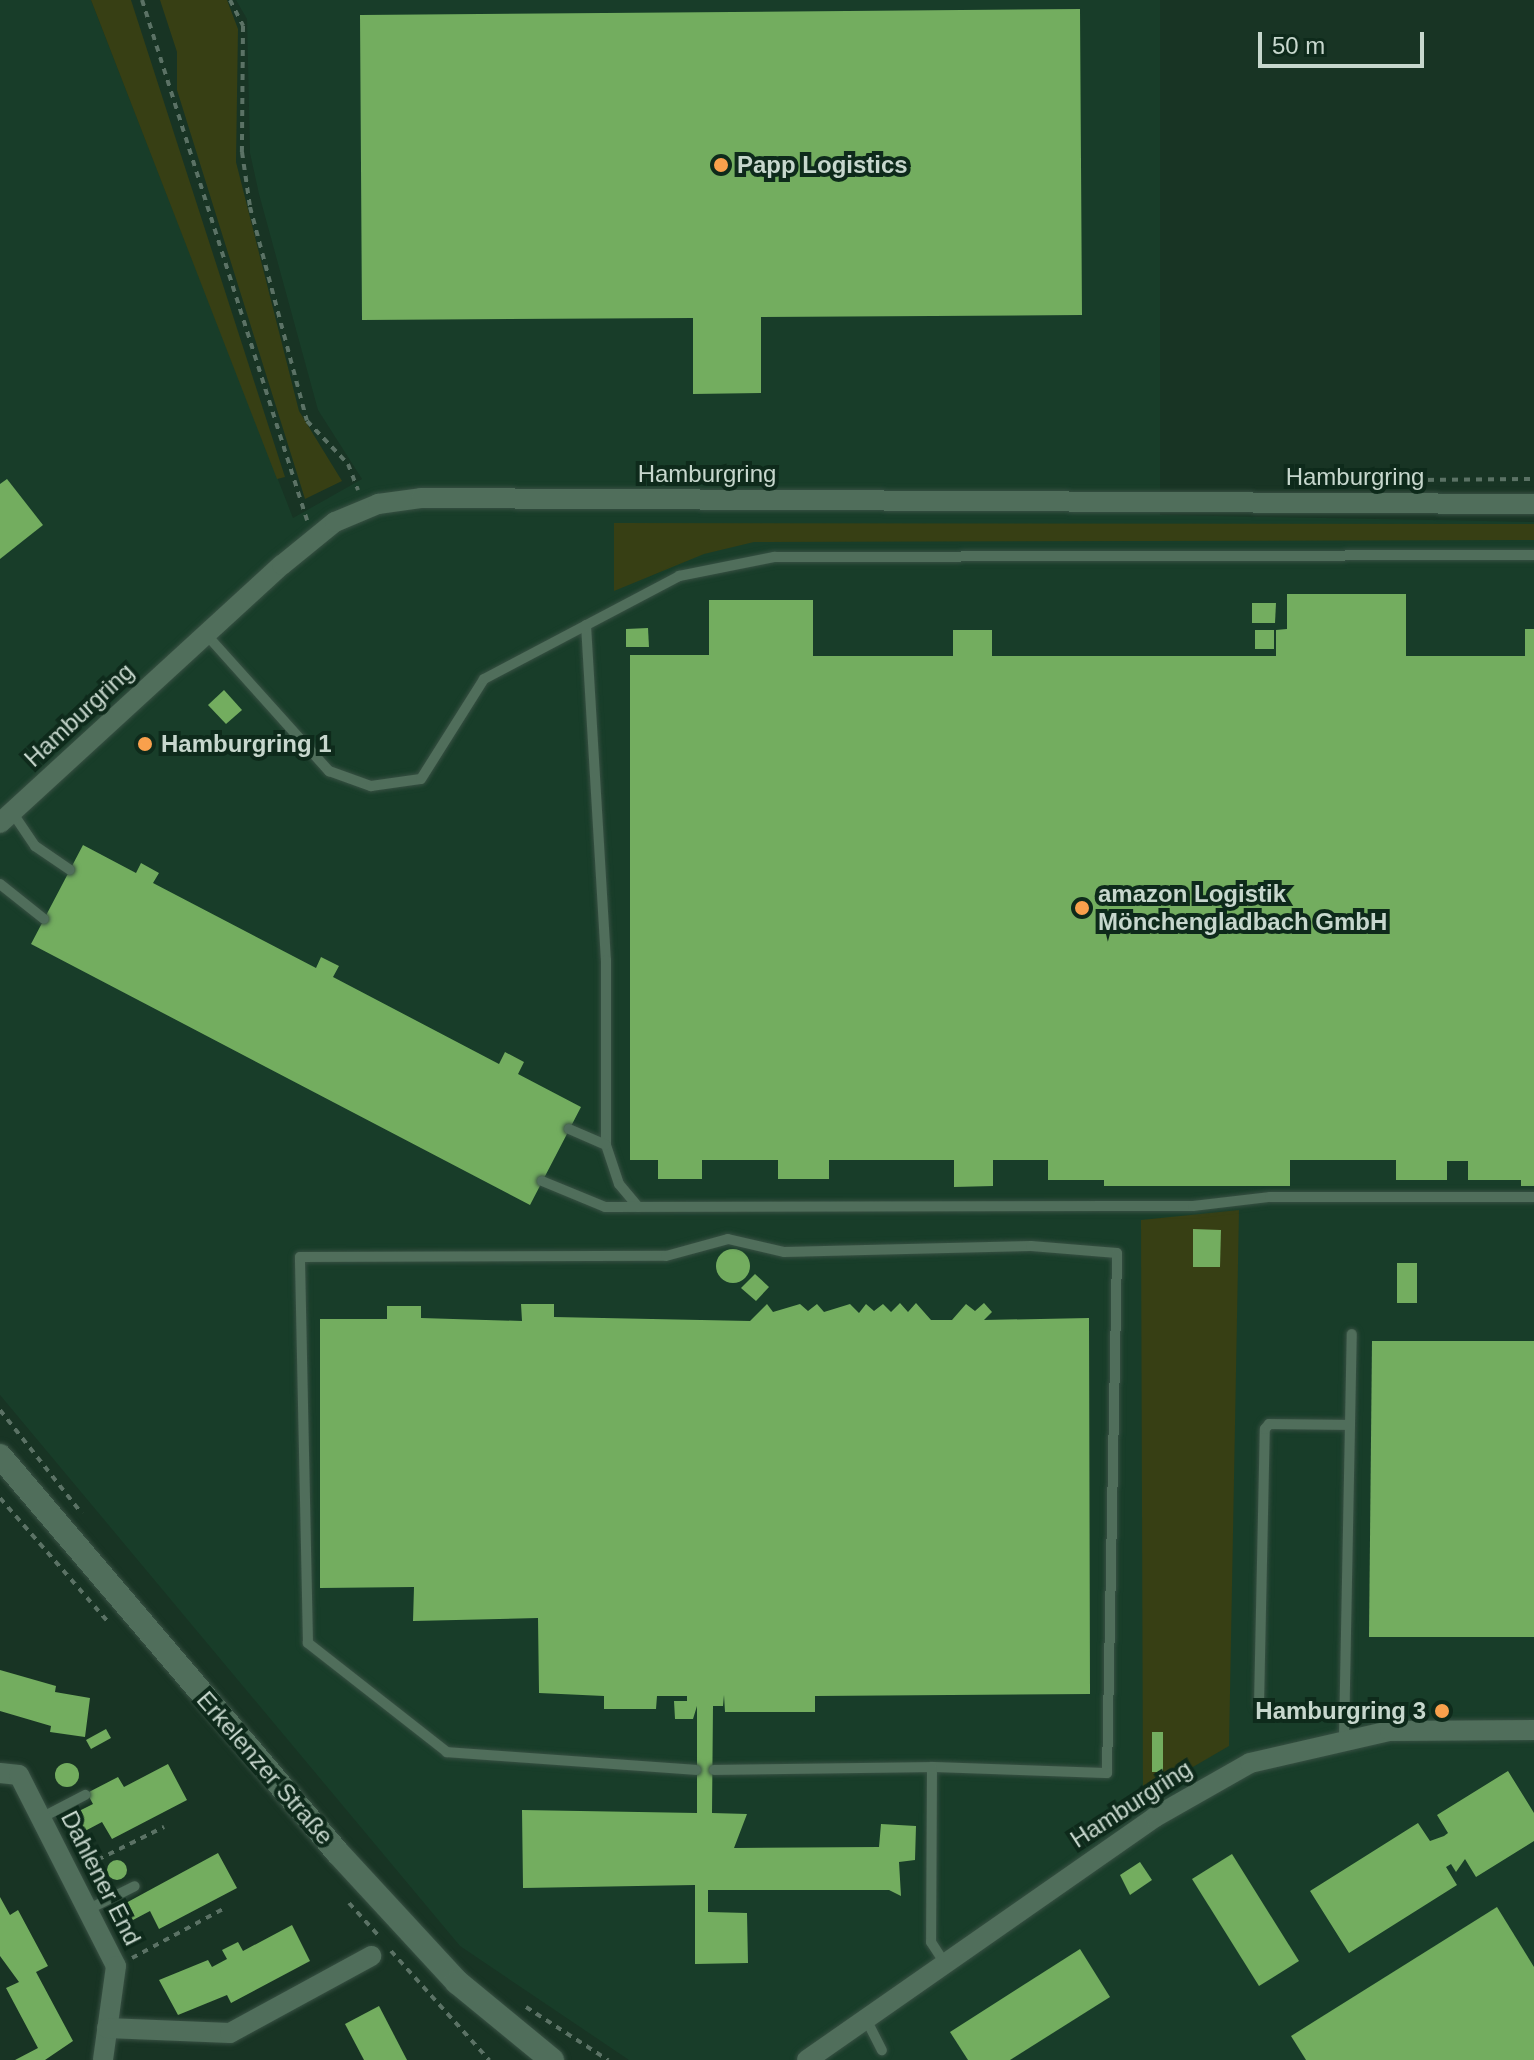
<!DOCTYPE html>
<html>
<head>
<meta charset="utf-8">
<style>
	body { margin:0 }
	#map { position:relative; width:1534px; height:2060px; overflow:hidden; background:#183424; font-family:Arial,sans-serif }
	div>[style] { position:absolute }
	.built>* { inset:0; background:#183d29 }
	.green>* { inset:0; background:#373f14 }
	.building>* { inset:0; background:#73ad5f }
	.round { border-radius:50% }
	.path>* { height:4px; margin-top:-2px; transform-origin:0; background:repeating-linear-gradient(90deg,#5b7265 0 6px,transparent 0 12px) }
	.roads { filter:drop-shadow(0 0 2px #385043) drop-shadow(0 0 2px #385043) }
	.lane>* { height:10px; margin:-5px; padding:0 5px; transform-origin:5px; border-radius:5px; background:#506e5b }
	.street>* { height:20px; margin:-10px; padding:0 10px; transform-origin:10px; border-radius:10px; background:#506e5b }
	.secondary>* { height:24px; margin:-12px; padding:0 12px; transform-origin:12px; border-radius:12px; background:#506e5b }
	.dots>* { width:22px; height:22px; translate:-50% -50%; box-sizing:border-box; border:4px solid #0e2a1b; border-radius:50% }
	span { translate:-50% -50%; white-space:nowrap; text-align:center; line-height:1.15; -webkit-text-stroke:8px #0e2a1b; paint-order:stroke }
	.poi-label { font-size:24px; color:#c7d7cd; font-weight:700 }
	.left { translate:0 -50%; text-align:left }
	.right { translate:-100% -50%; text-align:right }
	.street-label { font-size:24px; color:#c7d7cd }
	.scale { position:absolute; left:1258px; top:32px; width:166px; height:36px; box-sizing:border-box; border:4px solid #c7d7cd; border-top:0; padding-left:10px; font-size:24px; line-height:28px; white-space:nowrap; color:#c7d7cd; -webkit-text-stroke:6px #0e2a1b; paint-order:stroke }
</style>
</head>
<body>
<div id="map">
	<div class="built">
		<i style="clip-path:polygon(0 0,91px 0,293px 518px,362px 479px,318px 410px,259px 194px,250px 153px,247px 19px,236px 0,1160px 0,1160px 515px,1534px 522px,1534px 2060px,629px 2060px,460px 1946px,0 1395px)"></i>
	</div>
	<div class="green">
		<i style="clip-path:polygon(91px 0,131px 0,285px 477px,277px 479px)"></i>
		<i style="clip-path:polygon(160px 0,227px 0,238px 29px,236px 162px,299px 411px,342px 481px,305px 499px,177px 90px,177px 52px)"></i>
		<i style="clip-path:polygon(614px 523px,1534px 524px,1534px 540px,754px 542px,704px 554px,614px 591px)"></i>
		<i style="clip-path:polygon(1239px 1210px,1229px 1746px,1143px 1796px,1141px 1220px)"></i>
	</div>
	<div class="building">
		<i style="clip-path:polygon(1080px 9px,1082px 315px,761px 317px,761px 393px,693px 394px,693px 318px,362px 320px,360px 15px)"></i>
		<i style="clip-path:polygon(7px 479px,43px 525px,0 559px,0 484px)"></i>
		<i style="clip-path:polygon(1287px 594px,1406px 594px,1406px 656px,1525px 656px,1525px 629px,1534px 629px,1534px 1186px,1521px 1186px,1521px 1180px,1468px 1180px,1468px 1161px,1447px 1161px,1447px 1180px,1396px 1180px,1396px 1160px,1290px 1160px,1290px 1186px,1104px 1186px,1104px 1180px,1048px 1180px,1048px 1160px,993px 1160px,993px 1186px,954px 1187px,954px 1160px,829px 1160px,829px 1179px,778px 1179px,778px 1160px,702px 1160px,702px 1179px,658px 1179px,658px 1160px,630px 1160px,630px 655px,709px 655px,709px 600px,813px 600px,813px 656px,953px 656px,953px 630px,992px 630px,992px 656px,1276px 656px,1276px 630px,1287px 629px)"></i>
		<i style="clip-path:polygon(1252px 603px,1276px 603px,1275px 623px,1252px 623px)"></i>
		<i style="clip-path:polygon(648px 628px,649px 647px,626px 647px,626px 629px)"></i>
		<i style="clip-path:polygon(1255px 630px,1274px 630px,1274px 649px,1255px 649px)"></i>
		<i style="clip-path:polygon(224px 690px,242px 710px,226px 724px,208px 705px)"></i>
		<i style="clip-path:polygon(83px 845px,136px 873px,141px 863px,159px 873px,153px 883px,316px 968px,321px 957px,339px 966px,333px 977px,499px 1064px,505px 1052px,524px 1062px,518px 1074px,581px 1107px,530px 1205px,31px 944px)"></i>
		<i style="clip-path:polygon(1193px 1229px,1221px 1230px,1220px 1267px,1193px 1267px)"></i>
		<i class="round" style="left:716px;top:1249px;width:34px;height:34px"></i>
		<i style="clip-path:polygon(1397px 1263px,1417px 1263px,1417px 1303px,1397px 1303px)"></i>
		<i style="clip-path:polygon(755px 1274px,769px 1287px,756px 1301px,741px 1288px)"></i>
		<i style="clip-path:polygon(900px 1303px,908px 1312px,916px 1303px,931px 1320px,952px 1320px,966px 1304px,975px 1311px,984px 1303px,992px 1312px,984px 1320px,1089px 1318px,1090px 1694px,815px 1696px,815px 1712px,725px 1712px,724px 1695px,723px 1706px,713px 1706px,712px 1813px,747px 1814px,734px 1848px,879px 1847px,881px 1824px,916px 1826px,915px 1860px,899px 1862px,901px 1896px,889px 1890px,708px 1890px,708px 1912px,747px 1913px,748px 1963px,695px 1964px,695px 1885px,523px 1888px,522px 1810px,697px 1813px,697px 1706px,693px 1719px,675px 1719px,674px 1701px,687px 1701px,687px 1696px,657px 1696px,656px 1709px,604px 1709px,604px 1696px,539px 1693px,538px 1618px,413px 1621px,414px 1587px,320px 1588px,320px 1319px,387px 1319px,387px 1306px,421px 1306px,421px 1318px,522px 1321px,521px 1304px,554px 1304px,554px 1317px,750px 1321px,767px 1304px,773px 1312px,800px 1304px,808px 1311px,817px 1304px,824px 1312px,850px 1304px,859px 1313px,866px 1304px,874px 1311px,883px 1304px,891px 1312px)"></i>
		<i style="clip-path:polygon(1372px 1341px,1534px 1341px,1534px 1637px,1369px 1637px)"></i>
		<i style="clip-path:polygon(0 1670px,56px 1686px,55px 1692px,90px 1698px,85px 1737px,50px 1732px,51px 1726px,0 1711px)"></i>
		<i style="clip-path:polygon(106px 1729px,111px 1738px,91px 1749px,86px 1740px)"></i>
		<i style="clip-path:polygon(1152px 1732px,1163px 1732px,1163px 1772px,1152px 1772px)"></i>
		<i class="round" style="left:55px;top:1763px;width:24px;height:24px"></i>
		<i style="clip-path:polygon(168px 1764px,187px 1800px,112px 1839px,102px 1822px,85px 1831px,75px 1813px,93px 1804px,87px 1793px,118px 1777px,124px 1787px)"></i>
		<i style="clip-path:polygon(1508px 1771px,1534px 1813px,1534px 1841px,1476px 1877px,1465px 1859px,1456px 1872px,1451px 1864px,1446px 1867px,1457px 1885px,1349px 1953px,1310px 1891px,1418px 1823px,1430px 1841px,1444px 1836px,1448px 1833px,1437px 1815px)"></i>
		<i style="clip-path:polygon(218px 1853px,237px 1888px,159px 1929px,150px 1911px,133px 1920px,124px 1904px)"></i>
		<i style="clip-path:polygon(1232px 1854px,1299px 1961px,1259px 1986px,1192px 1879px)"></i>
		<i class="round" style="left:107px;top:1860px;width:20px;height:20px"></i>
		<i style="clip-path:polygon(1140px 1862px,1152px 1880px,1130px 1895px,1120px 1875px)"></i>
		<i style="clip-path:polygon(0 1897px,10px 1915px,18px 1910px,48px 1966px,36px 1972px,73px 2041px,45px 2060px,15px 2060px,38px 2048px,6px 1988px,19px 1982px,0 1956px)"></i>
		<i style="clip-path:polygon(1497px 1907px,1534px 1967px,1534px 2060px,1306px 2060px,1291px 2036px)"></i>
		<i style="clip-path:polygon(292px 1925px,310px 1961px,231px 2003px,227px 1995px,178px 2015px,159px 1980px,208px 1960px,212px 1967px,227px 1959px,222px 1950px,238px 1942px,243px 1951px)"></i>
		<i style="clip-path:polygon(1080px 1949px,1110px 1997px,1010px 2060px,968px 2060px,950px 2032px)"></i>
		<i style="clip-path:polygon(379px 2006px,407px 2060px,364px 2060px,345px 2024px)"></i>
	</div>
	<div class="path">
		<i style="left:142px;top:0;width:546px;rotate:72.4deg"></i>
		<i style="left:230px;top:0;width:29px;rotate:63deg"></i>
		<i style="left:243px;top:26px;width:126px;rotate:90.5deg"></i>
		<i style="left:242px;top:152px;width:56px;rotate:81.7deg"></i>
		<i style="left:250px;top:207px;width:221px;rotate:75.1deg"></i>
		<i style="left:307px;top:421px;width:59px;rotate:46.4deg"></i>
		<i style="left:348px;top:464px;width:28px;rotate:69deg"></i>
		<i style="left:1416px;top:480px;width:118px;rotate:-0.5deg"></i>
		<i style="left:0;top:1410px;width:132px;rotate:51.7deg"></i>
		<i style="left:0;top:1498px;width:166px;rotate:48.9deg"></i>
		<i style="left:87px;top:1865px;width:86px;rotate:-26.3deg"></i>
		<i style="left:349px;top:1903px;width:43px;rotate:47.8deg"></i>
		<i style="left:391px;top:1951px;width:147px;rotate:48deg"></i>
		<i style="left:132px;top:1958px;width:106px;rotate:-28.3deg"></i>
		<i style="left:526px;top:2007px;width:98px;rotate:32.9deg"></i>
	</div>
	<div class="roads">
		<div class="lane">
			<i style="left:586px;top:625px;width:336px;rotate:86.6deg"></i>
			<i style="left:606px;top:960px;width:185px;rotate:90deg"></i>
			<i style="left:606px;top:1145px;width:41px;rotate:71.6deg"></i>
			<i style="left:619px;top:1184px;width:30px;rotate:50deg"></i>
			<i style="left:205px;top:633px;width:186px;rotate:48.1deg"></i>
			<i style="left:329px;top:771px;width:45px;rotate:19.7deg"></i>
			<i style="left:371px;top:786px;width:50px;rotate:-8deg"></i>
			<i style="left:421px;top:779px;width:118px;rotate:-57.8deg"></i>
			<i style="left:484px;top:679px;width:221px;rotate:-27.8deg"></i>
			<i style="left:679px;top:576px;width:97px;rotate:-11.3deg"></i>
			<i style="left:774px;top:557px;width:760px;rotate:-0.15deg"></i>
			<i style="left:12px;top:812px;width:41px;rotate:55.9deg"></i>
			<i style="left:35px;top:846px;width:42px;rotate:34.4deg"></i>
			<i style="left:0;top:884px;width:56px;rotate:38.5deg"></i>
			<i style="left:569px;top:1129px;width:40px;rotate:23.4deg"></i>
			<i style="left:542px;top:1181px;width:68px;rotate:22.4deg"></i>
			<i style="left:605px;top:1207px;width:588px;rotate:-0.1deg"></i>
			<i style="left:1193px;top:1206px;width:78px;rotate:-6.7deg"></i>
			<i style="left:1270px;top:1197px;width:264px"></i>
			<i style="left:1259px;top:1705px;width:276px;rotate:-88.8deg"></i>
			<i style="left:1265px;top:1429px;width:6px;rotate:-51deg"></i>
			<i style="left:1269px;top:1424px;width:81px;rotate:0.7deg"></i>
			<i style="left:1344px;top:1737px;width:403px;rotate:-88.9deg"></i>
			<i style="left:696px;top:1770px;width:250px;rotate:-175.9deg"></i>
			<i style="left:447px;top:1752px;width:177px;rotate:-141.9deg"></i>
			<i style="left:308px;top:1643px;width:386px;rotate:-91.2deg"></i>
			<i style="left:300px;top:1257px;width:366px;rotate:-0.2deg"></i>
			<i style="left:666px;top:1256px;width:64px;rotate:-15.3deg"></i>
			<i style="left:728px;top:1239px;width:57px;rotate:13.1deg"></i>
			<i style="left:784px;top:1252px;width:247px;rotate:-1.4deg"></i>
			<i style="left:1031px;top:1246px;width:86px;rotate:4.7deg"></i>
			<i style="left:1117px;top:1253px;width:520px;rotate:91.1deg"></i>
			<i style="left:1107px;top:1773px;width:175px;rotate:-178deg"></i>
			<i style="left:932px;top:1767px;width:175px;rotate:90.3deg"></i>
			<i style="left:931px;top:1942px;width:24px;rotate:57deg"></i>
			<i style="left:714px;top:1770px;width:218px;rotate:-0.8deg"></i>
			<i style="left:41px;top:1818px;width:50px;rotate:-27.6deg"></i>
			<i style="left:89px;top:1909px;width:51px;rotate:-26.6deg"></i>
			<i style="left:866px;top:2019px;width:35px;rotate:63deg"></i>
		</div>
		<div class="street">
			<i style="left:0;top:823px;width:382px;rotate:-42.5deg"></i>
			<i style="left:282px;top:565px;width:68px;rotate:-39.1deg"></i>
			<i style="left:335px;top:522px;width:47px;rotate:-22.7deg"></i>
			<i style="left:378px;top:504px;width:43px;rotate:-7.9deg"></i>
			<i style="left:421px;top:498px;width:1113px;rotate:0.31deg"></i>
			<i style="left:0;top:1773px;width:19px;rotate:6deg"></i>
			<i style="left:19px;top:1775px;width:214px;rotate:63.1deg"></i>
			<i style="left:116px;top:1966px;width:95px;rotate:97.9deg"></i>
			<i style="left:107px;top:2028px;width:123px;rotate:2.3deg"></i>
			<i style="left:230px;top:2033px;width:161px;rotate:-28.6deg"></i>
			<i style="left:807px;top:2060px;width:424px;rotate:-34.9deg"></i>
			<i style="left:1155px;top:1817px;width:109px;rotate:-29.6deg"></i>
			<i style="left:1250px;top:1763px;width:144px;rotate:-12.9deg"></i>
			<i style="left:1390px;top:1731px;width:144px;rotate:-0.4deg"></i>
		</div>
		<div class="secondary">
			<i style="left:0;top:1456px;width:521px;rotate:49.59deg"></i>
			<i style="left:338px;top:1853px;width:176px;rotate:47.3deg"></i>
			<i style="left:457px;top:1982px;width:123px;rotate:39.4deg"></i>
		</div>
	</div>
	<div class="dots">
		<i style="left:721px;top:165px;background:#f9a04c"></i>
		<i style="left:145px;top:744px;background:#f9a04c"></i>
		<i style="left:1082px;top:908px;background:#f9a04c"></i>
		<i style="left:1442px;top:1711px;background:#f9a04c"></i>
	</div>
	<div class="poi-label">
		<span class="left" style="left:737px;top:165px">Papp Logistics</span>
		<span class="left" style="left:161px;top:744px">Hamburgring 1</span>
		<span class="left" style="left:1098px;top:908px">amazon Logistik<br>Mönchengladbach GmbH</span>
		<span class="right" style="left:1426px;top:1711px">Hamburgring 3</span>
	</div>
	<div class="street-label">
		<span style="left:707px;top:474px">Hamburgring</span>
		<span style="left:1355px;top:477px">Hamburgring</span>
		<span style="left:79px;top:715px;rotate:-43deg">Hamburgring</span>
		<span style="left:265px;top:1768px;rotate:49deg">Erkelenzer Straße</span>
		<span style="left:1131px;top:1804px;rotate:-33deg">Hamburgring</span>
		<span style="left:101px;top:1878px;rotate:63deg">Dahlener End</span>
	</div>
	<div class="scale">50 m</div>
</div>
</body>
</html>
